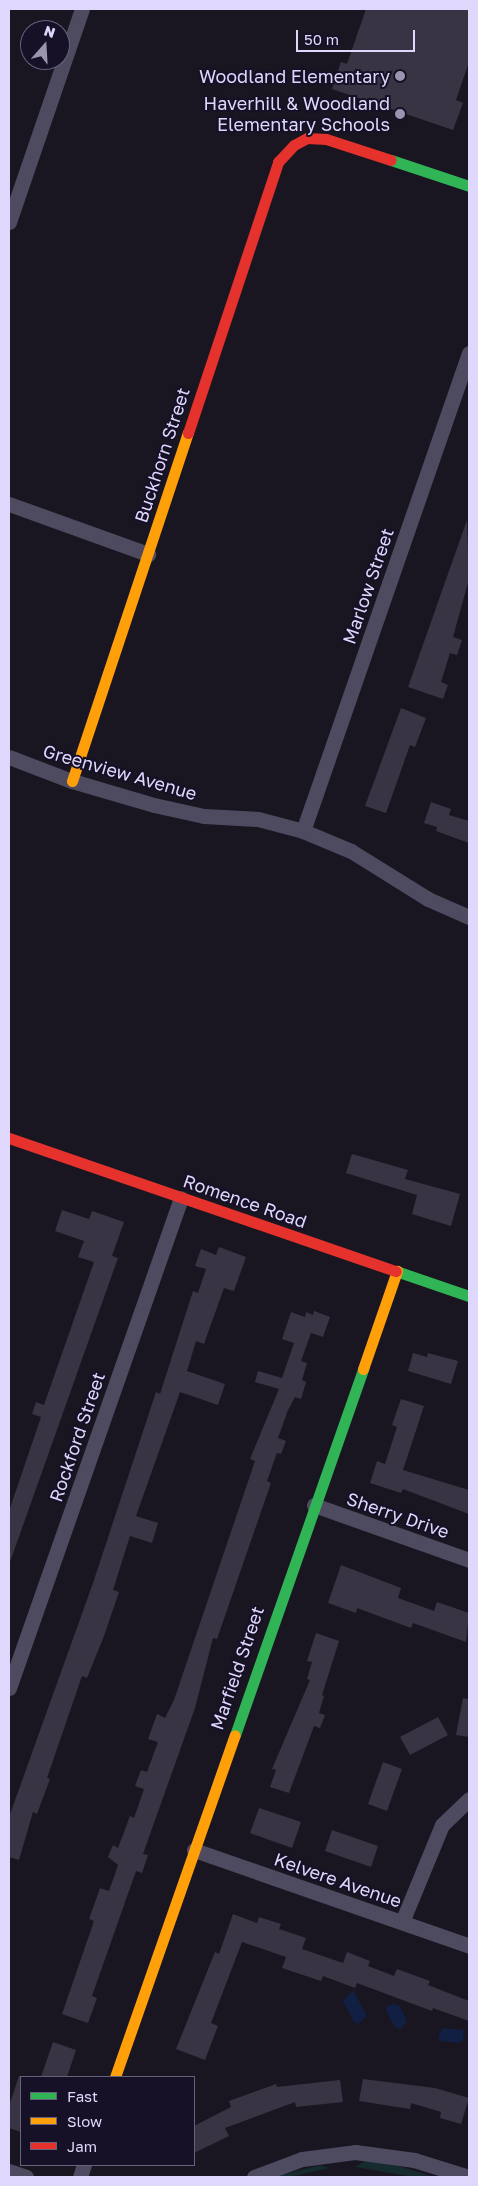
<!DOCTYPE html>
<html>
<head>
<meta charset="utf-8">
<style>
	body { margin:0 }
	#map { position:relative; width:478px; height:2186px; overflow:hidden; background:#191621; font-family:"Golos Text",sans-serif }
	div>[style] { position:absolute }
	.green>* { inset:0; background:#152b2d }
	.water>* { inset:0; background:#111f43 }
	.building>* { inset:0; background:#383443 }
	.street>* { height:15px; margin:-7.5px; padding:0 7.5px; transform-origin:7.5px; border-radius:7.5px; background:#4e4b61 }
	.fast>* { height:11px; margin:-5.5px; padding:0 5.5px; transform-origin:5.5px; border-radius:5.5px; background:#30b455 }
	.slow>* { height:11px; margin:-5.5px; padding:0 5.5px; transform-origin:5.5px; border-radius:5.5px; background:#ff9f0a }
	.jam>* { height:11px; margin:-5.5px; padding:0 5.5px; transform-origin:5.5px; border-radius:5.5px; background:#e5322d }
	.dots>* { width:14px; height:14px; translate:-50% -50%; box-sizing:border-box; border:2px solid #161126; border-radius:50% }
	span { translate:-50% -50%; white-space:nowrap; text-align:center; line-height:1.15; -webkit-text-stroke:4px #161126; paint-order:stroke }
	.poi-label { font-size:18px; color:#dfd8fc }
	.right { translate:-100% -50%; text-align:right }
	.street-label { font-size:18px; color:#dfd8fc }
	.frame { position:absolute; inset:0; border:10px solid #dfd8fc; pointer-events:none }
	.legend { position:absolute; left:20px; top:2076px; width:175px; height:90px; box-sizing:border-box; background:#161126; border:1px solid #66617c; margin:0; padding:6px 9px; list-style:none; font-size:15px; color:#dfd8fc }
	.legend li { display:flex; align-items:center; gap:10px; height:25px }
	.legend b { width:25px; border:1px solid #66617c }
	.north { position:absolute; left:20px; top:20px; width:50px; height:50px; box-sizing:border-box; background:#161126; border:1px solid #66617c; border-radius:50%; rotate:19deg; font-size:14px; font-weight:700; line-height:20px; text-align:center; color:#dfd8fc }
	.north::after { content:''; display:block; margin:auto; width:18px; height:22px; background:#9a94af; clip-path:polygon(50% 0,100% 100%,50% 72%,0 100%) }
	.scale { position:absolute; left:296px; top:30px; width:119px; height:22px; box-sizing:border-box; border:2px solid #dfd8fc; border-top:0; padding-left:6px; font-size:15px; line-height:18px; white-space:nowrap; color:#dfd8fc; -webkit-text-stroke:4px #161126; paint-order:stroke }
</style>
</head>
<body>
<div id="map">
	<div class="green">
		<i style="clip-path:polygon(365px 2161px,396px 2165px,434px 2177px,414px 2177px,355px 2167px)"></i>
		<i style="clip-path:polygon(320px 2165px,329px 2168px,290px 2177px,274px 2177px)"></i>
	</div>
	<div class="water">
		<i style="clip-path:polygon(353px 1990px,367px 2016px,358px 2024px,354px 2022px,343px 2001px)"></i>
		<i style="clip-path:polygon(394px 2004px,400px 2006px,407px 2022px,400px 2029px,395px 2027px,386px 2011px,387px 2006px)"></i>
		<i style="clip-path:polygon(442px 2028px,464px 2030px,463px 2040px,459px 2043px,441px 2041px,438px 2038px)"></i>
	</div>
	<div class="building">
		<i style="clip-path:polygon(366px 9px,469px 9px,469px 62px,456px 100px,463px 103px,453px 130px,332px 89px,341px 62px,347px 64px)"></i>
		<i style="clip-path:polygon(467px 520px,469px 579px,453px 637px,462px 640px,457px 655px,450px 653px,441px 682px,448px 685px,443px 699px,408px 687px)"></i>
		<i style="clip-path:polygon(401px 708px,426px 718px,415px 747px,410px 745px,386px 813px,365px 806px)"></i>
		<i style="clip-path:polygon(431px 802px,451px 809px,449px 815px,469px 821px,469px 843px,436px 831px,437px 827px,424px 823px)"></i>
		<i style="clip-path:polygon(352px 1154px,408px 1170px,405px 1179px,460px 1194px,451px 1226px,412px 1214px,417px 1195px,346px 1173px)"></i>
		<i style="clip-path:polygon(62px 1210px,89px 1219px,92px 1211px,124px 1222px,112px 1256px,118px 1258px,10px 1562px,9px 1511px,41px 1417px,32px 1414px,36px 1402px,44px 1405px,94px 1262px,78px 1257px,84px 1241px,55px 1231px)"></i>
		<i style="clip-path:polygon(219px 1247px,246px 1257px,234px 1291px,224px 1288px,204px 1344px,196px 1341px,187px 1371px,225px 1384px,218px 1405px,180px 1392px,136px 1516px,158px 1523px,152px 1543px,130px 1536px,113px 1590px,119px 1592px,104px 1636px,87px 1678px,82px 1676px,47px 1778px,50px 1779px,37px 1814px,33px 1812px,19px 1860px,9px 1857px,9px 1817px,93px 1583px,156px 1392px,160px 1394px,193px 1291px,198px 1293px,206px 1269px,195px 1266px,201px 1249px,216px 1255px)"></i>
		<i style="clip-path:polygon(314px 1311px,330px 1317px,323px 1337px,311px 1333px,301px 1361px,307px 1363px,302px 1380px,306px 1382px,301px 1399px,295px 1397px,288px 1410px,278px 1438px,286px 1441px,281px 1454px,277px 1453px,267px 1481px,271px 1483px,217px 1639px,213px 1638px,195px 1708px,143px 1854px,148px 1855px,142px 1873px,136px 1871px,92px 1996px,97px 1998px,88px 2023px,62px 2014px,94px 1921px,89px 1919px,100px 1888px,109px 1891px,118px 1865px,108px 1857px,113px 1845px,118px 1848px,130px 1816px,134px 1818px,144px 1789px,135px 1786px,141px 1770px,147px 1772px,158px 1742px,148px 1739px,157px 1714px,165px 1718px,174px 1700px,255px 1461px,250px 1459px,279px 1389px,255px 1382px,258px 1371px,282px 1378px,294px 1343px,282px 1339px,291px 1312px,305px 1317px,306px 1312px,313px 1315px)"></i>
		<i style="clip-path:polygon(413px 1353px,427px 1357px,428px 1353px,458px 1361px,451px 1384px,408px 1371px)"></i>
		<i style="clip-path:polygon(401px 1399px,424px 1406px,403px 1470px,469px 1490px,469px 1514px,403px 1489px,401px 1493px,370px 1483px,377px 1461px,385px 1464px,397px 1427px,392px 1425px)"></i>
		<i style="clip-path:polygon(341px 1565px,401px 1588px,398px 1598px,434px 1611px,437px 1602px,469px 1613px,466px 1642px,413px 1623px,411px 1628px,357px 1608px,356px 1613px,328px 1603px)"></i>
		<i style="clip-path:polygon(316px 1633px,339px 1641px,322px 1695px,324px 1696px,319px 1713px,325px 1715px,320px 1728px,314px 1726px,289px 1793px,270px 1787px,276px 1770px,272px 1769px,310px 1680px,307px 1679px,312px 1662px,307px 1661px)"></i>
		<i style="clip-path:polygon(463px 1698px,469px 1699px,469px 1737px,456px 1735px)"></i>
		<i style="clip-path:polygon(438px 1717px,448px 1735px,410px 1755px,400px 1737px)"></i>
		<i style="clip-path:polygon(383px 1762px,402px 1769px,387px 1811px,368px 1804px)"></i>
		<i style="clip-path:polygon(259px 1808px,301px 1822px,292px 1848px,250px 1833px)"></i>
		<i style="clip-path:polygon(332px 1830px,378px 1846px,371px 1867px,325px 1851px)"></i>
		<i style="clip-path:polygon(233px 1914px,257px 1923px,259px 1917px,281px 1924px,279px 1929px,306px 1938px,302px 1949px,343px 1963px,347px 1952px,370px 1961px,368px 1966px,394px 1976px,397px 1969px,430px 1981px,428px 1985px,469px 2001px,469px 2021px,433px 2008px,432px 2011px,357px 1983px,355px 1988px,323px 1976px,321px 1981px,282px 1968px,286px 1957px,242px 1942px,211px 2023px,218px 2026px,205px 2060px,176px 2049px,215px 1952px,219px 1954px)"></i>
		<i style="clip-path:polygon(53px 2042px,76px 2050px,67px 2077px,41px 2077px)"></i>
		<i style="clip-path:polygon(19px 2076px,21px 2076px,21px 2132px,9px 2128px,9px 2106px)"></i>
		<i style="clip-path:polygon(363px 2079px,435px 2088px,469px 2098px,461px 2124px,440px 2118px,441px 2112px,411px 2103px,410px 2109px,359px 2101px)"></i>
		<i style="clip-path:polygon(340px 2080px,343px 2102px,296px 2107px,295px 2102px,225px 2128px,229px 2136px,194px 2153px,194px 2126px,231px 2107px,229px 2101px,276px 2084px,277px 2087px)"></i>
	</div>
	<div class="street">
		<i style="left:9px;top:222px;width:225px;rotate:-71.1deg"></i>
		<i style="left:9px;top:504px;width:148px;rotate:19.8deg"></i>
		<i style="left:9px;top:757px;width:67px;rotate:20.9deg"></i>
		<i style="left:72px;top:781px;width:85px;rotate:16.3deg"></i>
		<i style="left:154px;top:805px;width:51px;rotate:12.4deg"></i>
		<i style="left:204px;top:816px;width:54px;rotate:3.2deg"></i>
		<i style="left:258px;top:819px;width:47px;rotate:14.9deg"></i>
		<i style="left:303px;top:831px;width:52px;rotate:22.6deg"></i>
		<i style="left:351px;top:851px;width:91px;rotate:31.9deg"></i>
		<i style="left:428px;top:899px;width:45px;rotate:23.7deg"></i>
		<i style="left:303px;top:831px;width:506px;rotate:-70.85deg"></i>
		<i style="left:314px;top:1505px;width:164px;rotate:19.5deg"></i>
		<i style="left:9px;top:1688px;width:519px;rotate:-70.66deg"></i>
		<i style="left:194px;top:1850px;width:291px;rotate:19.2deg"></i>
		<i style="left:402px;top:1922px;width:105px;rotate:-67.6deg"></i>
		<i style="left:442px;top:1825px;width:37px;rotate:-44deg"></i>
		<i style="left:9px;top:2171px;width:18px;rotate:19deg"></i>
		<i style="left:80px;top:2177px;width:13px;rotate:-72deg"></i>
		<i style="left:254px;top:2177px;width:51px;rotate:-20.6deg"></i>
		<i style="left:302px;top:2159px;width:53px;rotate:-7.5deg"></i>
		<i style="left:355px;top:2152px;width:60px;rotate:7.7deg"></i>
		<i style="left:414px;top:2160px;width:58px;rotate:17.2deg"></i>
	</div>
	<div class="fast">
		<i style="left:391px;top:160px;width:82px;rotate:18.4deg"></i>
		<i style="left:396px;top:1271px;width:77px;rotate:18.9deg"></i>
		<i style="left:235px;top:1735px;width:388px;rotate:-70.7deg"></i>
	</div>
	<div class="slow">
		<i style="left:72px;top:781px;width:367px;rotate:-71.6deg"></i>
		<i style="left:363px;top:1369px;width:104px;rotate:-70.9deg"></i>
		<i style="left:115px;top:2077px;width:362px;rotate:-70.7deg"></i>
	</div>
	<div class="jam">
		<i style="left:188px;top:433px;width:286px;rotate:-71.6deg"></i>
		<i style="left:278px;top:162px;width:23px;rotate:-47deg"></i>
		<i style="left:294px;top:145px;width:15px;rotate:-28deg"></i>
		<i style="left:307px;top:138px;width:19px;rotate:3deg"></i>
		<i style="left:326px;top:139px;width:68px;rotate:17.9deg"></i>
		<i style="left:9px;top:1138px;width:409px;rotate:19deg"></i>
	</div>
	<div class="dots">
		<i style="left:400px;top:76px;background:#9a94af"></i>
		<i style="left:400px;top:114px;background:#9a94af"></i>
	</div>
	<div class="poi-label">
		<span class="right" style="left:390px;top:76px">Woodland Elementary</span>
		<span class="right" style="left:390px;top:114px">Haverhill &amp; Woodland<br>Elementary Schools</span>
	</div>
	<div class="street-label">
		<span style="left:162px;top:455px;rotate:-72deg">Buckhorn Street</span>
		<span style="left:368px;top:586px;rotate:-71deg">Marlow Street</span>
		<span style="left:120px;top:772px;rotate:16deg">Greenview Avenue</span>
		<span style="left:245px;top:1201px;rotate:19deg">Romence Road</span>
		<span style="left:77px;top:1437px;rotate:-71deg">Rockford Street</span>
		<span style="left:398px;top:1515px;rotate:19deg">Sherry Drive</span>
		<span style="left:237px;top:1668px;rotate:-71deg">Marfield Street</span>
		<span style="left:338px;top:1880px;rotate:19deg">Kelvere Avenue</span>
	</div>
	<div class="frame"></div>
	<ul class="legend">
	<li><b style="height:6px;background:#30b455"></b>Fast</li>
	<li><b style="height:6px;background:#ff9f0a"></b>Slow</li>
	<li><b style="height:6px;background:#e5322d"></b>Jam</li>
	</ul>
	<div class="north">N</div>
	<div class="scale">50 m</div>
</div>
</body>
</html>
